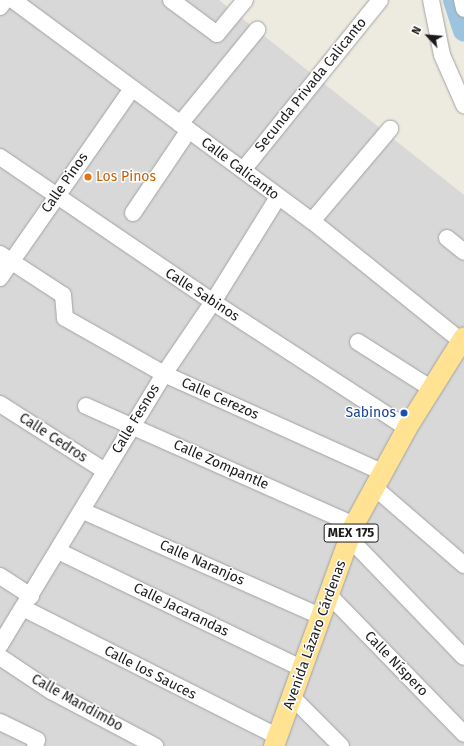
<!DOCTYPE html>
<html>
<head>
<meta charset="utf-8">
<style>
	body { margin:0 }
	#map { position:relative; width:464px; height:746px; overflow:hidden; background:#edebe0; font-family:"Fira Sans",sans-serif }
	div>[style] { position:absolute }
	.residential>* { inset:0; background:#d9d8d8 }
	.river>* { height:22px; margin:-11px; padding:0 11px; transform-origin:11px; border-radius:11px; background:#9dc4de }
	.roads { filter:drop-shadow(0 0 1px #a2a2a2) drop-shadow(0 0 1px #a2a2a2) }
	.minor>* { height:16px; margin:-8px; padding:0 8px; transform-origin:8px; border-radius:8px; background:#fff }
	.major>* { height:20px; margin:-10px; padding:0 10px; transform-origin:10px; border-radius:10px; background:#ffe393 }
	.dots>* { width:11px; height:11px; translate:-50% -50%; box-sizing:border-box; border:2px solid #fff; border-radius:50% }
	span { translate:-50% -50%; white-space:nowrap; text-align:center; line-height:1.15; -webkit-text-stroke:3px #fff; paint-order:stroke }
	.shield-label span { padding:1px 3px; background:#fff; border:1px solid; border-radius:3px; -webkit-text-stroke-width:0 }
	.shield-label { font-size:13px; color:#1b1b1b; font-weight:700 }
	.street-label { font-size:14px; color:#1b1b1b }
	.food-label { font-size:14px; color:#c56008 }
	.left { translate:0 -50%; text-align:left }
	.transit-label { font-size:14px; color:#164399 }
	.right { translate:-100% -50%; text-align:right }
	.north { position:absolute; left:408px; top:16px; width:40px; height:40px; -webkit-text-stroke:3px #fff; paint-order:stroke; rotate:296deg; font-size:11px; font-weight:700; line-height:16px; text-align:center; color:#1b1b1b }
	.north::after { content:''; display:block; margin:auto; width:14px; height:18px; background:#1b1b1b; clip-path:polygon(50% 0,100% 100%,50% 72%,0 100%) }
</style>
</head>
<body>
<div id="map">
	<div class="residential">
		<i style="clip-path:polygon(0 0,219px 0,464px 195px,464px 746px,0 746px)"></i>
	</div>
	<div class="river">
		<i style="left:454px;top:0;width:32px;rotate:72deg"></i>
	</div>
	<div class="roads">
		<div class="minor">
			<i style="left:13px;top:0;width:372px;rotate:36.5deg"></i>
			<i style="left:312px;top:221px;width:195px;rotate:38.8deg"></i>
			<i style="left:171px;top:0;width:57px;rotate:36.5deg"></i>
			<i style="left:217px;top:34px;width:44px;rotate:-50.5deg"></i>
			<i style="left:431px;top:0;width:56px;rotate:78.7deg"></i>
			<i style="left:442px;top:55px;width:55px;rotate:66.3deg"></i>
			<i style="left:462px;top:0;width:9px;rotate:77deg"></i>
			<i style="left:0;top:7px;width:9px;rotate:-54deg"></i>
			<i style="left:180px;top:124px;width:122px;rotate:-50.7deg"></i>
			<i style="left:0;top:157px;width:258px;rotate:34.2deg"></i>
			<i style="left:213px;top:302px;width:231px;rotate:33deg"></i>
			<i style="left:243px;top:170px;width:218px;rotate:-51.1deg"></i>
			<i style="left:133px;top:213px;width:100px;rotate:-56deg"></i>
			<i style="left:312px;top:221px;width:121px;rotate:-49.7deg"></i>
			<i style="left:447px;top:238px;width:22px;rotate:39deg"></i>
			<i style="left:0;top:254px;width:75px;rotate:33.1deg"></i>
			<i style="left:63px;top:295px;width:23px;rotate:85deg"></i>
			<i style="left:65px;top:318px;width:114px;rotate:29.5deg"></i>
			<i style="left:164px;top:374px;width:239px;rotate:24.2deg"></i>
			<i style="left:0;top:278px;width:229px;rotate:-55.1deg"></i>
			<i style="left:358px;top:342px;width:88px;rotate:32.4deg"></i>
			<i style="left:0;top:404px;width:125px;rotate:32.5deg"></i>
			<i style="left:86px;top:406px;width:293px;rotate:23.9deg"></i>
			<i style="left:374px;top:487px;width:119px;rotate:40.9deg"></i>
			<i style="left:83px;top:511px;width:259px;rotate:23.9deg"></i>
			<i style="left:349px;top:538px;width:165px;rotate:46deg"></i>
			<i style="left:58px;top:551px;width:272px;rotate:25.7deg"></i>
			<i style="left:0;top:576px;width:37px;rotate:33deg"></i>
			<i style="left:328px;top:594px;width:195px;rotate:45.8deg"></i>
			<i style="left:23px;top:608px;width:286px;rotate:26.8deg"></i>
			<i style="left:0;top:645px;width:317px;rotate:-58.8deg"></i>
			<i style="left:164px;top:374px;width:87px;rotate:-55.8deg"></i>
			<i style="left:213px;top:302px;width:123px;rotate:-58.2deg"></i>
			<i style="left:0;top:657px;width:61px;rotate:33.7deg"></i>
			<i style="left:51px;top:691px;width:118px;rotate:27.9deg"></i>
			<i style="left:293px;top:698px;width:68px;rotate:45deg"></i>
			<i style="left:0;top:722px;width:41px;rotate:25.9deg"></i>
			<i style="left:37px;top:740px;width:6px;rotate:108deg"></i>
		</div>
		<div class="major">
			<i style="left:274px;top:746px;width:235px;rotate:-70.1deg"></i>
			<i style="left:354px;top:525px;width:111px;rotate:-61.3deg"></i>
			<i style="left:407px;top:428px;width:107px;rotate:-57.9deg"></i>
		</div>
	</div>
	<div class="dots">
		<i style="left:88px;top:177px;background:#e8710a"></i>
		<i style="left:404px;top:413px;background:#1a4fb4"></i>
	</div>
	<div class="shield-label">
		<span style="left:351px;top:533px">MEX 175</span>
	</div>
	<div class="street-label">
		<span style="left:311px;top:85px;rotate:-51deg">Secunda Privada Calicanto</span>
		<span style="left:240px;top:169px;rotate:37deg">Calle Calicanto</span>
		<span style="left:65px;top:183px;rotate:-55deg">Calle Pinos</span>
		<span style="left:202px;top:295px;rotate:33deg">Calle Sabinos</span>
		<span style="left:220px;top:399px;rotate:24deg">Calle Cerezos</span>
		<span style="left:136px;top:419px;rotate:-59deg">Calle Fesnos</span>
		<span style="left:53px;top:438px;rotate:33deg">Calle Cedros</span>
		<span style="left:221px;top:465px;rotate:24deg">Calle Zompantle</span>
		<span style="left:202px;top:563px;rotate:24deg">Calle Naranjos</span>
		<span style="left:181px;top:610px;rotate:26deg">Calle Jacarandas</span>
		<span style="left:315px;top:635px;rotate:-70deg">Avenida Lázaro Cárdenas</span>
		<span style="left:396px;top:664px;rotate:46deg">Calle Níspero</span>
		<span style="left:150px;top:673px;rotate:27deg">Calle los Sauces</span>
		<span style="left:77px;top:703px;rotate:29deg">Calle Mandimbo</span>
	</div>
	<div class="food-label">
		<span class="left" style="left:96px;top:177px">Los Pinos</span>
	</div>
	<div class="transit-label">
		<span class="right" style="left:396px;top:413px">Sabinos</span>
	</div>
	<div class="north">N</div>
</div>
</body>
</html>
